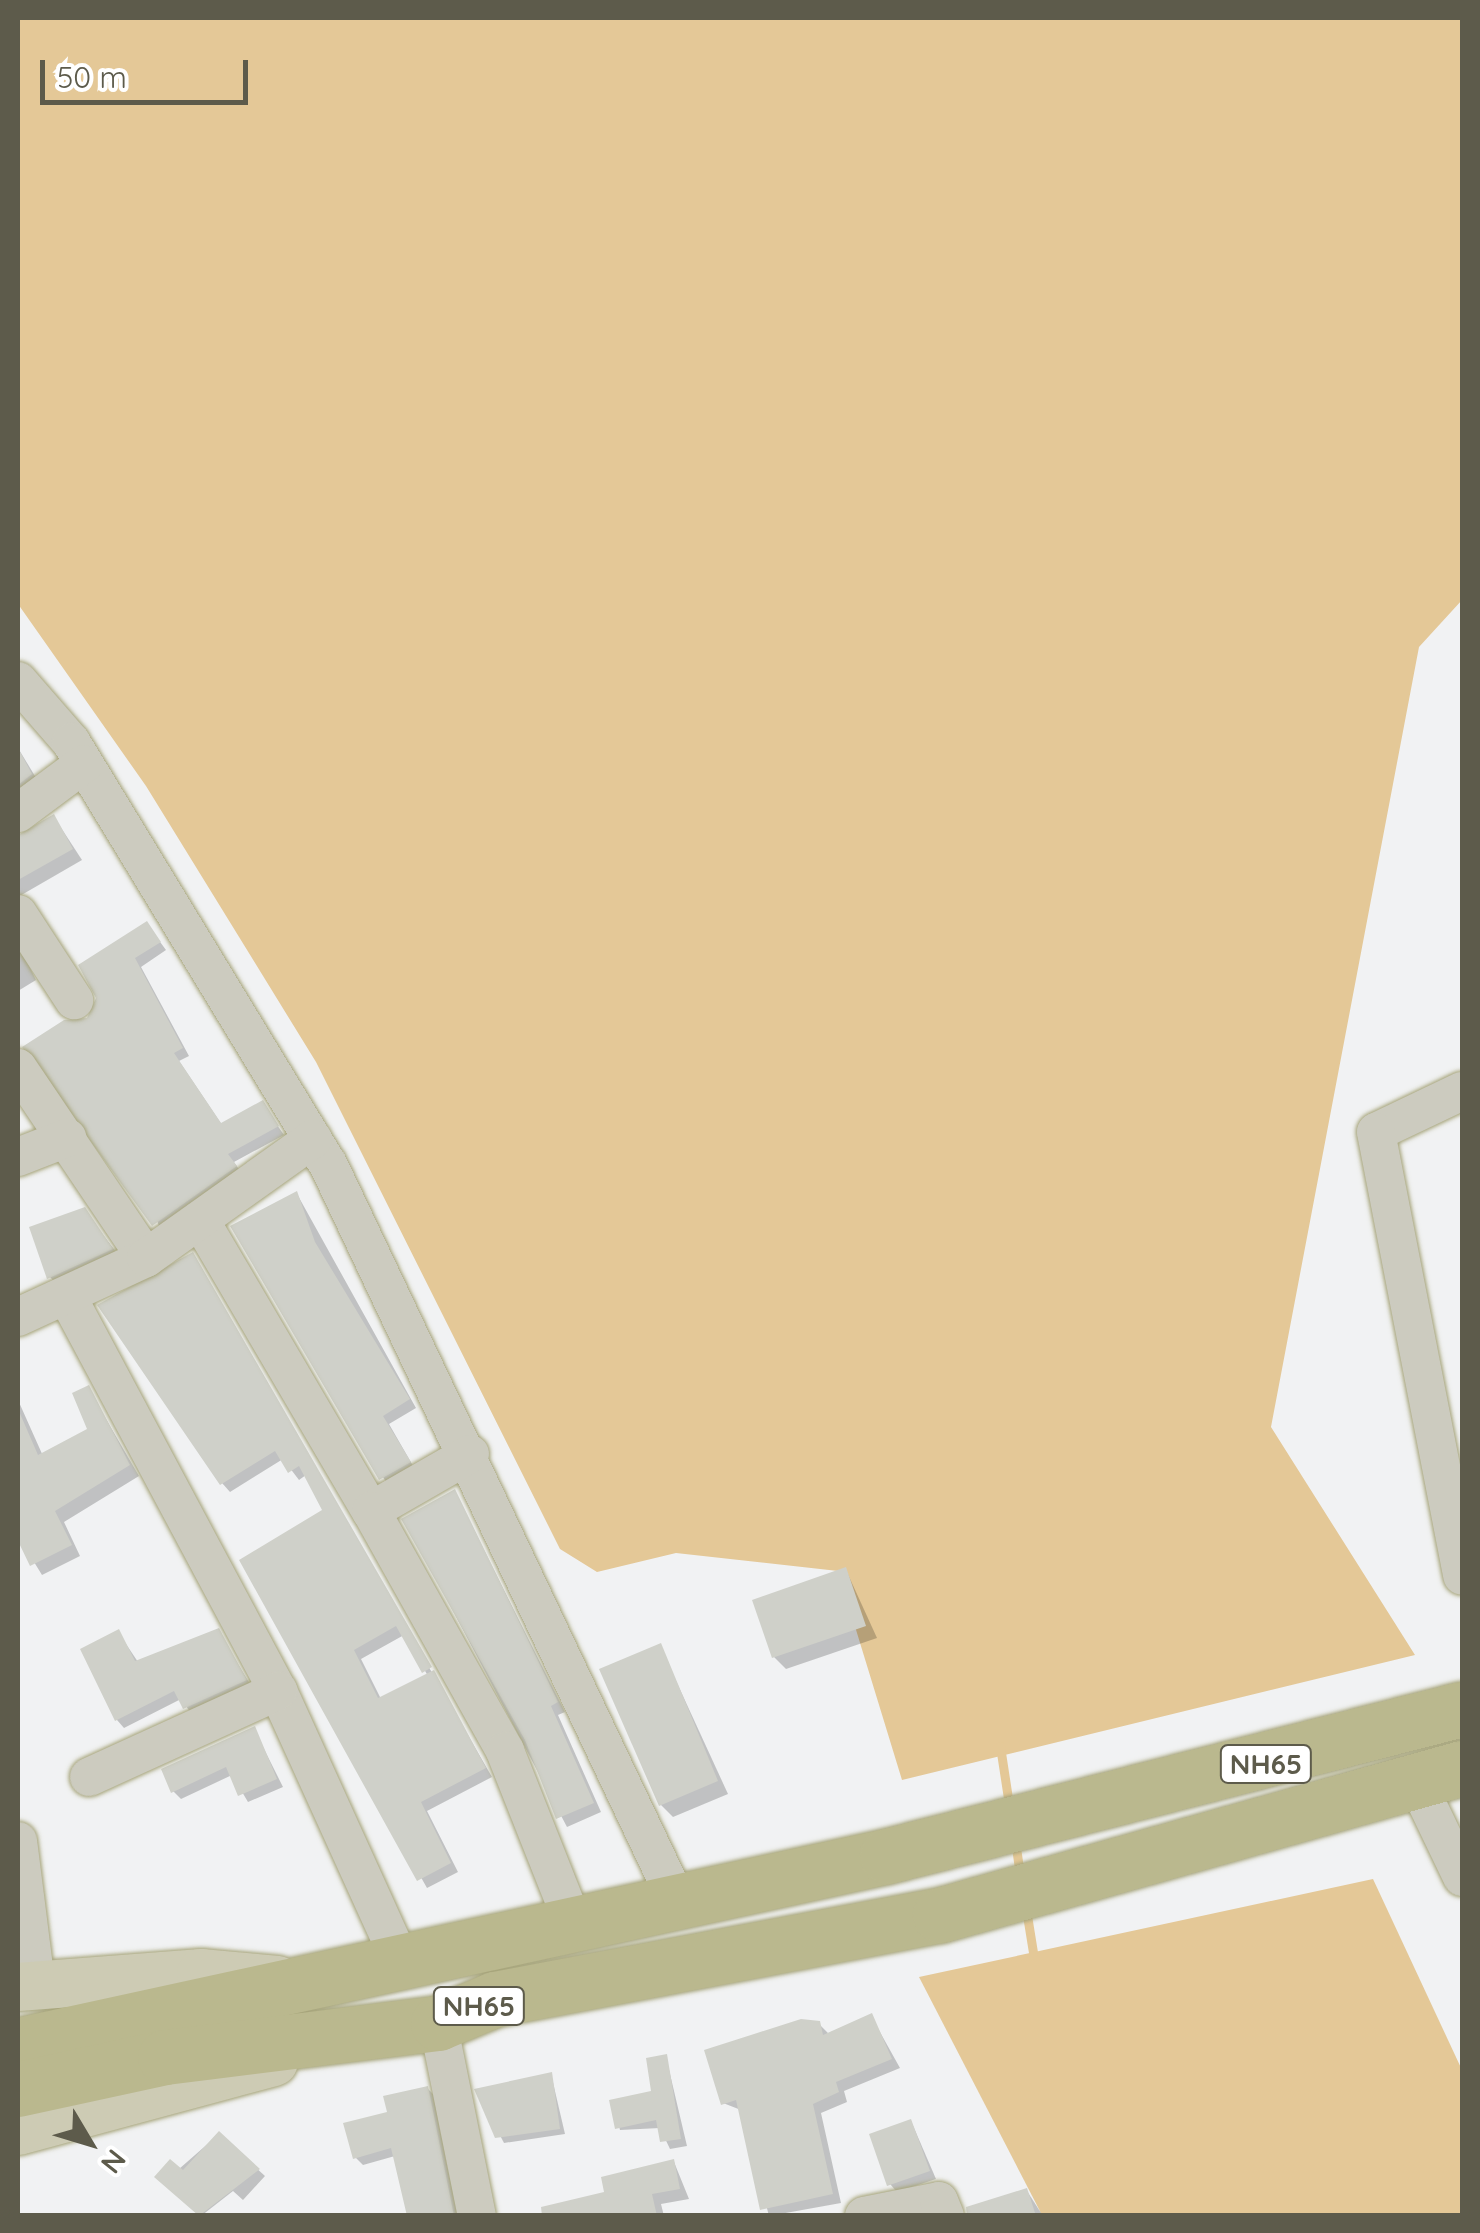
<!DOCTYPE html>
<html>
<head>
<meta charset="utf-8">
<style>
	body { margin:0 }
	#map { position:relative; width:1480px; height:2233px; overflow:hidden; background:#f1f2f3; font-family:Quicksand,sans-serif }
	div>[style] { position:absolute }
	.water>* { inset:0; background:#e4c897 }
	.shadow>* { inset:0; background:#0003 }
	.stream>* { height:9px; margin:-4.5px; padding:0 4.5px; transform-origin:4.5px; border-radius:4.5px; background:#e4c897 }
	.building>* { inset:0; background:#cfd0c9 }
	.roads { filter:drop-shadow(0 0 2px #a6a47a) drop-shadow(0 0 2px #a6a47a) }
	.minor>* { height:38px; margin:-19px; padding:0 19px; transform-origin:19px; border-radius:19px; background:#cccbbf }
	.major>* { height:48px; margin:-24px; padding:0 24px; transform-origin:24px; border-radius:24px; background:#cdcbb4 }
	.highway>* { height:55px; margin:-27.5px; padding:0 27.5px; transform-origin:27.5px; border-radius:27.5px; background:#bab88e }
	span { translate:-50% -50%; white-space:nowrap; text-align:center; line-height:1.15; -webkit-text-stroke:8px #fff; paint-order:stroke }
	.shield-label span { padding:2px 8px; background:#fff; border:2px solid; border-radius:8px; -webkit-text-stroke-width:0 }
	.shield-label { font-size:28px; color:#5d5b4b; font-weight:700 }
	.frame { position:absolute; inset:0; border:20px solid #5d5b4b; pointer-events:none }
	.north { position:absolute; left:40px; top:2093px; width:100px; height:100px; -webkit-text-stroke:8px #fff; paint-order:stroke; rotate:128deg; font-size:28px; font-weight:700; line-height:40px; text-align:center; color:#5d5b4b }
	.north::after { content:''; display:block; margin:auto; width:35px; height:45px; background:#5d5b4b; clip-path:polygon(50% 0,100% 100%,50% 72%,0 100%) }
	.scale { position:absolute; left:40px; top:60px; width:208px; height:45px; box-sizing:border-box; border:5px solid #5d5b4b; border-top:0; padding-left:12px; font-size:30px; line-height:35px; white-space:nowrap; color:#5d5b4b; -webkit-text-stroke:8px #fff; paint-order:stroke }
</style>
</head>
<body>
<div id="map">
	<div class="water">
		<i style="clip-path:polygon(18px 18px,1462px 18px,1462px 600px,1419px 647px,1271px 1427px,1415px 1655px,902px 1780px,838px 1571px,676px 1553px,597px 1572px,560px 1549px,316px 1062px,146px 786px,18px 604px)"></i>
		<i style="clip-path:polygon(1373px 1879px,1462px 2070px,1462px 2215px,1042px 2215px,919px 1977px)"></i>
	</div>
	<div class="shadow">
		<i style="clip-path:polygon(18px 748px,41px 786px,18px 806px)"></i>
		<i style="clip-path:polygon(54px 817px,82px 860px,18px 897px,18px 836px)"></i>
		<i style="clip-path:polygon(147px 924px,166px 950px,141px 967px,189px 1056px,179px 1061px,222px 1125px,262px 1103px,284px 1135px,234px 1162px,242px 1174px,161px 1232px,89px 1021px)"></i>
		<i style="clip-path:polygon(18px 943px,36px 980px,18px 991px)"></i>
		<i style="clip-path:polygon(297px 1194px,416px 1408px,389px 1424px,416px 1471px,389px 1487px,233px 1227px)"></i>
		<i style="clip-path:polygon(84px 1210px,123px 1261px,62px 1290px,50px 1277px)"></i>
		<i style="clip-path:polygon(evenodd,192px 1255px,492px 1777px,427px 1811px,458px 1872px,427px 1888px,242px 1561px,326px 1511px,306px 1475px,299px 1480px,283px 1459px,230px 1492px,222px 1483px,192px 1255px,404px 1635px,428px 1676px,381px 1699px,361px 1659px,404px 1635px)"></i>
		<i style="clip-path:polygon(88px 1388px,139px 1476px,64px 1522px,80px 1556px,42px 1575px,18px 1536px,18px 1400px,43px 1456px,90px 1430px)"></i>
		<i style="clip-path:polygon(455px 1492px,565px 1712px,558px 1715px,601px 1812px,567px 1827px,405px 1520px)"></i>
		<i style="clip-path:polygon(846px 1570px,877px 1638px,786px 1669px,774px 1657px)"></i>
		<i style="clip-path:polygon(218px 1631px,253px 1689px,193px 1716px,181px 1699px,124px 1728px,117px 1720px,118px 1632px,138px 1662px)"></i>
		<i style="clip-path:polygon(660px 1646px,728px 1794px,673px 1817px,661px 1805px)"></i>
		<i style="clip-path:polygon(254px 1729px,283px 1787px,248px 1802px,232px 1775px,181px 1799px,173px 1791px)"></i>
		<i style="clip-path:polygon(871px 2016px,900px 2068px,844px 2091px,847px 2102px,821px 2113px,841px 2203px,769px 2216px,741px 2110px,723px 2103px,818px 2023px,830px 2035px)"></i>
		<i style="clip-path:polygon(666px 2057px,687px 2146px,670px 2149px,660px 2128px,620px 2130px,668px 2115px,620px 2130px,612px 2102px,654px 2093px,649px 2060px)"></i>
		<i style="clip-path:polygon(551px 2074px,565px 2134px,504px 2143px,477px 2091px)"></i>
		<i style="clip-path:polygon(427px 2088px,435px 2096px,459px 2216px,411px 2216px,395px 2156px,363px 2165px,355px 2157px,390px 2114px)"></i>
		<i style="clip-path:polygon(911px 2121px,936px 2179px,897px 2192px,890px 2184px)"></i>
		<i style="clip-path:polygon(219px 2134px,265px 2176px,243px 2200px,233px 2191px,201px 2216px,163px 2183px)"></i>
		<i style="clip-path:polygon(674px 2162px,689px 2199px,661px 2204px,664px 2216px,571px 2216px)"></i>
		<i style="clip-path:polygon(1027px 2191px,1043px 2216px,971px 2216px)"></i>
	</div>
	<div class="stream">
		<i style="left:1000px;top:1746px;width:60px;rotate:81.3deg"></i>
		<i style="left:1015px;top:1840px;width:34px;rotate:82deg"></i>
		<i style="left:1026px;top:1909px;width:44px;rotate:80.8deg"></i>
	</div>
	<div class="building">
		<i style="clip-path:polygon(18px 748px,32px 774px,18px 785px)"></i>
		<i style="clip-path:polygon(54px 814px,73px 849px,18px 880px,18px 835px)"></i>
		<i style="clip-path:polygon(147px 921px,161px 942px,135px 958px,183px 1048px,174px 1053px,221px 1123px,263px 1100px,279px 1126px,228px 1154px,237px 1166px,152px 1226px,22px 1047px,64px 1020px,87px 1018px,96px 998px,78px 965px)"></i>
		<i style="clip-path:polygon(297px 1191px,315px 1242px,410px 1399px,383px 1416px,411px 1462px,379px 1480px,230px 1226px)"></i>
		<i style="clip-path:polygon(85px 1207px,113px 1249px,47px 1279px,29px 1227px)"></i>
		<i style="clip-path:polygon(193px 1252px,432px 1667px,422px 1673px,396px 1626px,354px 1650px,378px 1698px,434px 1670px,486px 1768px,421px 1802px,451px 1863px,417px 1881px,239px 1560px,322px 1510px,299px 1466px,288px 1473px,275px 1451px,220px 1485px,97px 1305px)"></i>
		<i style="clip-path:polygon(89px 1385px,130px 1465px,55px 1511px,72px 1545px,30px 1566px,18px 1541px,18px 1409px,38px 1455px,87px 1429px,72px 1393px)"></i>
		<i style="clip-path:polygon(455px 1489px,558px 1702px,551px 1706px,594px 1803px,556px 1819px,525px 1740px,401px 1519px)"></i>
		<i style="clip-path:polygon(846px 1567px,866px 1626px,772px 1658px,752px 1600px)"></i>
		<i style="clip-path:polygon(219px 1628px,247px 1680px,183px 1709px,174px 1691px,115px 1721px,80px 1649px,119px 1629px,135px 1661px)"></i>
		<i style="clip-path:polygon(661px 1643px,718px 1781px,659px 1806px,599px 1669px)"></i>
		<i style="clip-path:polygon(255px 1726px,277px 1779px,238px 1796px,226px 1767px,171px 1793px,161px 1769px)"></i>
		<i style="clip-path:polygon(872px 2013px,892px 2059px,836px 2082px,839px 2092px,813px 2104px,833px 2194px,760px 2210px,736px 2100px,721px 2105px,704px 2050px,801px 2019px,820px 2021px,823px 2035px)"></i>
		<i style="clip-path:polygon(667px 2054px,681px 2139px,660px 2142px,656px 2120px,615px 2129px,609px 2100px,651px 2091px,646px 2058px)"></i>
		<i style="clip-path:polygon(552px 2072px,560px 2129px,495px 2138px,474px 2089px)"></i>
		<i style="clip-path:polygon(428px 2086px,454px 2216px,407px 2216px,391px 2148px,353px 2159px,343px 2123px,387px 2112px,383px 2096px)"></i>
		<i style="clip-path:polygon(911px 2119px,930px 2171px,887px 2186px,869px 2134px)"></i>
		<i style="clip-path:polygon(219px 2131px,260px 2169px,199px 2216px,154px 2177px,170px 2159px,183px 2170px)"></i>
		<i style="clip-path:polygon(674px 2159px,680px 2189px,652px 2194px,657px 2216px,542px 2216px,541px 2207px,604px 2192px,601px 2177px)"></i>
		<i style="clip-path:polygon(1027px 2188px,1036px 2216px,967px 2216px,966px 2207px)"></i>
	</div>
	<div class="roads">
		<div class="minor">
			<i style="left:18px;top:681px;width:81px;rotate:49deg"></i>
			<i style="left:71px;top:742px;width:494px;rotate:58.7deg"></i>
			<i style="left:328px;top:1164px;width:815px;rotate:64.66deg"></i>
			<i style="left:18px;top:813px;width:82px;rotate:-36.6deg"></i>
			<i style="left:18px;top:914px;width:103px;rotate:56.9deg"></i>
			<i style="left:18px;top:1068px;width:229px;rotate:56deg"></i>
			<i style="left:1462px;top:1091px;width:95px;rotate:154.5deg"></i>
			<i style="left:1376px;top:1132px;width:452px;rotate:79deg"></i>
			<i style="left:18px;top:1157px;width:53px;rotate:-21.2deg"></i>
			<i style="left:200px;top:1220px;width:338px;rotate:59.6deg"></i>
			<i style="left:68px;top:1298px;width:446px;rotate:61.9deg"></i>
			<i style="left:278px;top:1691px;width:291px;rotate:65.6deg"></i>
			<i style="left:18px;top:1317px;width:141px;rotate:-24.7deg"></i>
			<i style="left:146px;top:1258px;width:205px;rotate:-35.5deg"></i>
			<i style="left:470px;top:1454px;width:114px;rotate:150.1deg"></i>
			<i style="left:371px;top:1511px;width:275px;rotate:60.8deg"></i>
			<i style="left:505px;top:1751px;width:185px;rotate:68.4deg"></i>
			<i style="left:89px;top:1777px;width:208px;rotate:-24.5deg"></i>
			<i style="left:1418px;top:1785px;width:102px;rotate:64.4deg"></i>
			<i style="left:18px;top:1841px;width:144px;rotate:82.8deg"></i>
			<i style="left:438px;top:2023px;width:197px;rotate:78.6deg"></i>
			<i style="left:864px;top:2216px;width:76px;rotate:-11.3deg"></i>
			<i style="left:939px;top:2201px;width:16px;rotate:68deg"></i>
		</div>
		<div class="major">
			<i style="left:18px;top:1987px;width:184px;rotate:-4.4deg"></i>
			<i style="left:201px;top:1973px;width:77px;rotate:5.2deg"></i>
			<i style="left:18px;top:2131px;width:265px;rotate:-15.1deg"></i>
		</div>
		<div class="highway">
			<i style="left:18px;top:2045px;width:889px;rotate:-12.27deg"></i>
			<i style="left:887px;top:1856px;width:593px;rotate:-14.34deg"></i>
			<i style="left:18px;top:2089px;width:150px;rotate:-12.3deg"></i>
			<i style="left:165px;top:2057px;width:275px;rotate:-7.1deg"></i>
			<i style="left:438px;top:2023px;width:62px;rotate:-22.8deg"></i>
			<i style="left:495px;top:1999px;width:453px;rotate:-10.7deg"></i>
			<i style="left:940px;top:1915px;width:542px;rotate:-15.73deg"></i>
		</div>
	</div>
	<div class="shield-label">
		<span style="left:1266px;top:1764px">NH65</span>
		<span style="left:479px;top:2006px">NH65</span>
	</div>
	<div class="frame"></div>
	<div class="north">N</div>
	<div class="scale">50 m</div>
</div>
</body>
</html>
